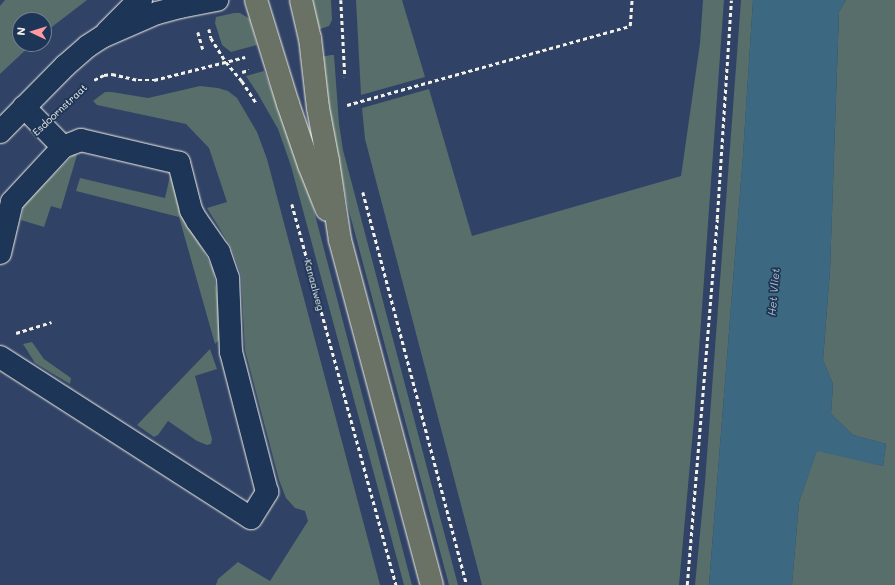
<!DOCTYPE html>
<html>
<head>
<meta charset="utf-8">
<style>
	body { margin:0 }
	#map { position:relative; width:895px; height:585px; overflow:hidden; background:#304265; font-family:Mali,sans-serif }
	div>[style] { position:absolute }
	.green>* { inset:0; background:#576e6a }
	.water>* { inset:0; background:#3c6882 }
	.path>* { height:2.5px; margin-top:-1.25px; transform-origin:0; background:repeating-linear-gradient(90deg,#f4f1e8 0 4px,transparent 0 7px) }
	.roads { filter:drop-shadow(0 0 1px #f4f1e8) drop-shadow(0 0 1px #f4f1e8) }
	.minor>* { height:22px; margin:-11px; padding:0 11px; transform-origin:11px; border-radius:11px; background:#1d3557 }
	.major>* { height:22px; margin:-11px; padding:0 11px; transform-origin:11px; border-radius:11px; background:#6a7165 }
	span { translate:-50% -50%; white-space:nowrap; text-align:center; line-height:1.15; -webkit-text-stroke:3.5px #1d3557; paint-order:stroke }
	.street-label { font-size:10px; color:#f4f1e8 }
	.water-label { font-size:11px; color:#b4c1c4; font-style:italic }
	.north { position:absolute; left:12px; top:12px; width:40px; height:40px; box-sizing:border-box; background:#1d3557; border:1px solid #738091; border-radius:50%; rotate:274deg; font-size:11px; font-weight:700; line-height:16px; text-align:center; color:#f4f1e8 }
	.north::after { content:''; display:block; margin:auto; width:14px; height:18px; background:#ff9aa2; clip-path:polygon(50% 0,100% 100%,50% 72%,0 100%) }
</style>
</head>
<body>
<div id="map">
	<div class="green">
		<i style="clip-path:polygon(5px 0,87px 0,44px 33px,44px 20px,20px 20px,20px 44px,32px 44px,0 74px,0 6px)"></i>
		<i style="clip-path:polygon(311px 0,331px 0,332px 20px,329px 26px,317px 30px)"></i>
		<i style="clip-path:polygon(356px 0,402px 0,425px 77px,361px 95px)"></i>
		<i style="clip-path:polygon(703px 0,724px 0,694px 420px,679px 585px,482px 585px,365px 139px,362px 108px,429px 89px,472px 236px,681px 176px,700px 43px)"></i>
		<i style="clip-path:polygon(741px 0,753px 0,743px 155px,709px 585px,695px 585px,705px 482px)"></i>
		<i style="clip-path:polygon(846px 0,895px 0,895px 585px,792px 585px,799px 502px,817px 450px,883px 466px,886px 444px,853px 435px,831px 414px,833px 384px,823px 360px,830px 270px,839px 12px)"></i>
		<i style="clip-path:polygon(234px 13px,240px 13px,250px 19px,257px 45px,231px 52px,222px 45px,215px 23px,216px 17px)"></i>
		<i style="clip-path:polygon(331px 55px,334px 55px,339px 124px,343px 150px,458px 585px,449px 585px,349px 211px,330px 126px,321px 57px)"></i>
		<i style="clip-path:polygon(264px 71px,293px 144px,308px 188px,412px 585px,404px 585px,291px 166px,278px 129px,258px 94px,246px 76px)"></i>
		<i style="clip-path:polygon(200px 86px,218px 88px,228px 91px,237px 98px,257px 132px,267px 159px,380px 585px,216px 585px,218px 579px,238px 562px,270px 581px,308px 521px,305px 511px,295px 508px,286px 498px,279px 480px,245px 350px,241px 275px,231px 247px,207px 208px,227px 202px,209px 148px,186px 124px,97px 105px,93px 101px,105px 92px,112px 92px,148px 98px)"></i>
		<i style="clip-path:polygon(75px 153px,77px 155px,61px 209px,51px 206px,44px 227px,21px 220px,24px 205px)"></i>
		<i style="clip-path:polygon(170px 176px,172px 177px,189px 224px,213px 269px,219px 307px,219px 340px,215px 344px,179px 217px,76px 191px,80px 178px,165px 198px)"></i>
		<i style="clip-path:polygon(32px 342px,44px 359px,71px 378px,70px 384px,35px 363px,23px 344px)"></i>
		<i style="clip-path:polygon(210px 349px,217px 369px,195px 376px,212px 439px,211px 444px,207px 445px,197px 441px,168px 421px,158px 435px,154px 437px,137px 425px)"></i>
	</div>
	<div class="water">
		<i style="clip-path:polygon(753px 0,846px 0,839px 12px,830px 270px,823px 360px,833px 384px,831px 414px,853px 435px,886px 444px,883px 466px,817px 451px,799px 502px,792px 585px,709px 585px,743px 155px)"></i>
	</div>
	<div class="path">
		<i style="left:341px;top:0;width:77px;rotate:87deg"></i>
		<i style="left:209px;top:29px;width:9px;rotate:77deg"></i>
		<i style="left:211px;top:38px;width:28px;rotate:58deg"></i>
		<i style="left:226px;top:62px;width:25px;rotate:50deg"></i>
		<i style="left:242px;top:81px;width:27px;rotate:57deg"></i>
		<i style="left:198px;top:32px;width:18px;rotate:74deg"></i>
		<i style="left:242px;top:72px;width:7px;rotate:-16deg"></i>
		<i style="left:94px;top:80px;width:11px;rotate:-27deg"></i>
		<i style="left:104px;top:75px;width:8px;rotate:-7deg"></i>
		<i style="left:112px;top:74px;width:27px;rotate:13deg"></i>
		<i style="left:138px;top:80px;width:16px"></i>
		<i style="left:154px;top:80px;width:94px;rotate:-14.2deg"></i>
		<i style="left:347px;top:105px;width:294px;rotate:-15.6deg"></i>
		<i style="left:630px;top:26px;width:26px;rotate:-86deg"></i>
		<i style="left:363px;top:192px;width:407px;rotate:75.2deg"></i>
		<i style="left:292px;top:204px;width:395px;rotate:74.7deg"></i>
		<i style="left:16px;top:333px;width:37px;rotate:-17deg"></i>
		<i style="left:687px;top:585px;width:367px;rotate:-85.3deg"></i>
		<i style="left:717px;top:219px;width:219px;rotate:-86.3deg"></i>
	</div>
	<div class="roads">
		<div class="minor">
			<i style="left:107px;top:32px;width:37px;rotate:-45deg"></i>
			<i style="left:133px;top:6px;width:10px;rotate:-37deg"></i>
			<i style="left:0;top:132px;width:93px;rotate:-45.4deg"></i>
			<i style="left:65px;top:66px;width:30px;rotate:-41deg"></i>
			<i style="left:88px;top:46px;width:17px;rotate:-33deg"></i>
			<i style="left:102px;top:37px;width:60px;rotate:-23.6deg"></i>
			<i style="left:157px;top:13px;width:24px;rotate:-15deg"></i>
			<i style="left:180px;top:7px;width:38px;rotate:-11deg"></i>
			<i style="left:0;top:253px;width:52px;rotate:-76.8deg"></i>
			<i style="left:12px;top:202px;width:75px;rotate:-47.2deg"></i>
			<i style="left:63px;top:147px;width:56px;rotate:-134.3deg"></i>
			<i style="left:0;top:357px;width:298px;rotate:32.7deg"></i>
			<i style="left:251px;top:518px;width:31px;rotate:-58deg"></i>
			<i style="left:267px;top:492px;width:145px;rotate:-104.4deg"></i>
			<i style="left:231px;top:352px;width:74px;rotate:-92.3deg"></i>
			<i style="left:228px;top:278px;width:28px;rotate:-109deg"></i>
			<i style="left:219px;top:252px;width:38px;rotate:-125deg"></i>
			<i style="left:197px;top:221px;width:13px;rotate:-119deg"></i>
			<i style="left:191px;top:210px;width:49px;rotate:-104.3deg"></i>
			<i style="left:179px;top:163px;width:101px;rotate:-166.8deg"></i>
			<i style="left:81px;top:140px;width:19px;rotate:159deg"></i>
		</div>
		<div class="major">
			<i style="left:256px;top:0;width:109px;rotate:72.9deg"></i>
			<i style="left:288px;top:104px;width:65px;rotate:71deg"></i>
			<i style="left:309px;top:165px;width:48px;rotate:68.2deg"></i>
			<i style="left:301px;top:0;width:39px;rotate:77deg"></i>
			<i style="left:310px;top:38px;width:70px;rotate:83.5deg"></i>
			<i style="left:318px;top:108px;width:54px;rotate:79.3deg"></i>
			<i style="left:328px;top:161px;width:80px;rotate:81.4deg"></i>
			<i style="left:340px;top:240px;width:357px;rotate:75.1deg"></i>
		</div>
	</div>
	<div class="street-label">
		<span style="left:60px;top:110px;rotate:-43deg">Esdoornstraat</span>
		<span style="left:314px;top:285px;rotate:75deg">Kanaalweg</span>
	</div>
	<div class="water-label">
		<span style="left:774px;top:292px;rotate:-85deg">Het Vliet</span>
	</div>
	<div class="north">N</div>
</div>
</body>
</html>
